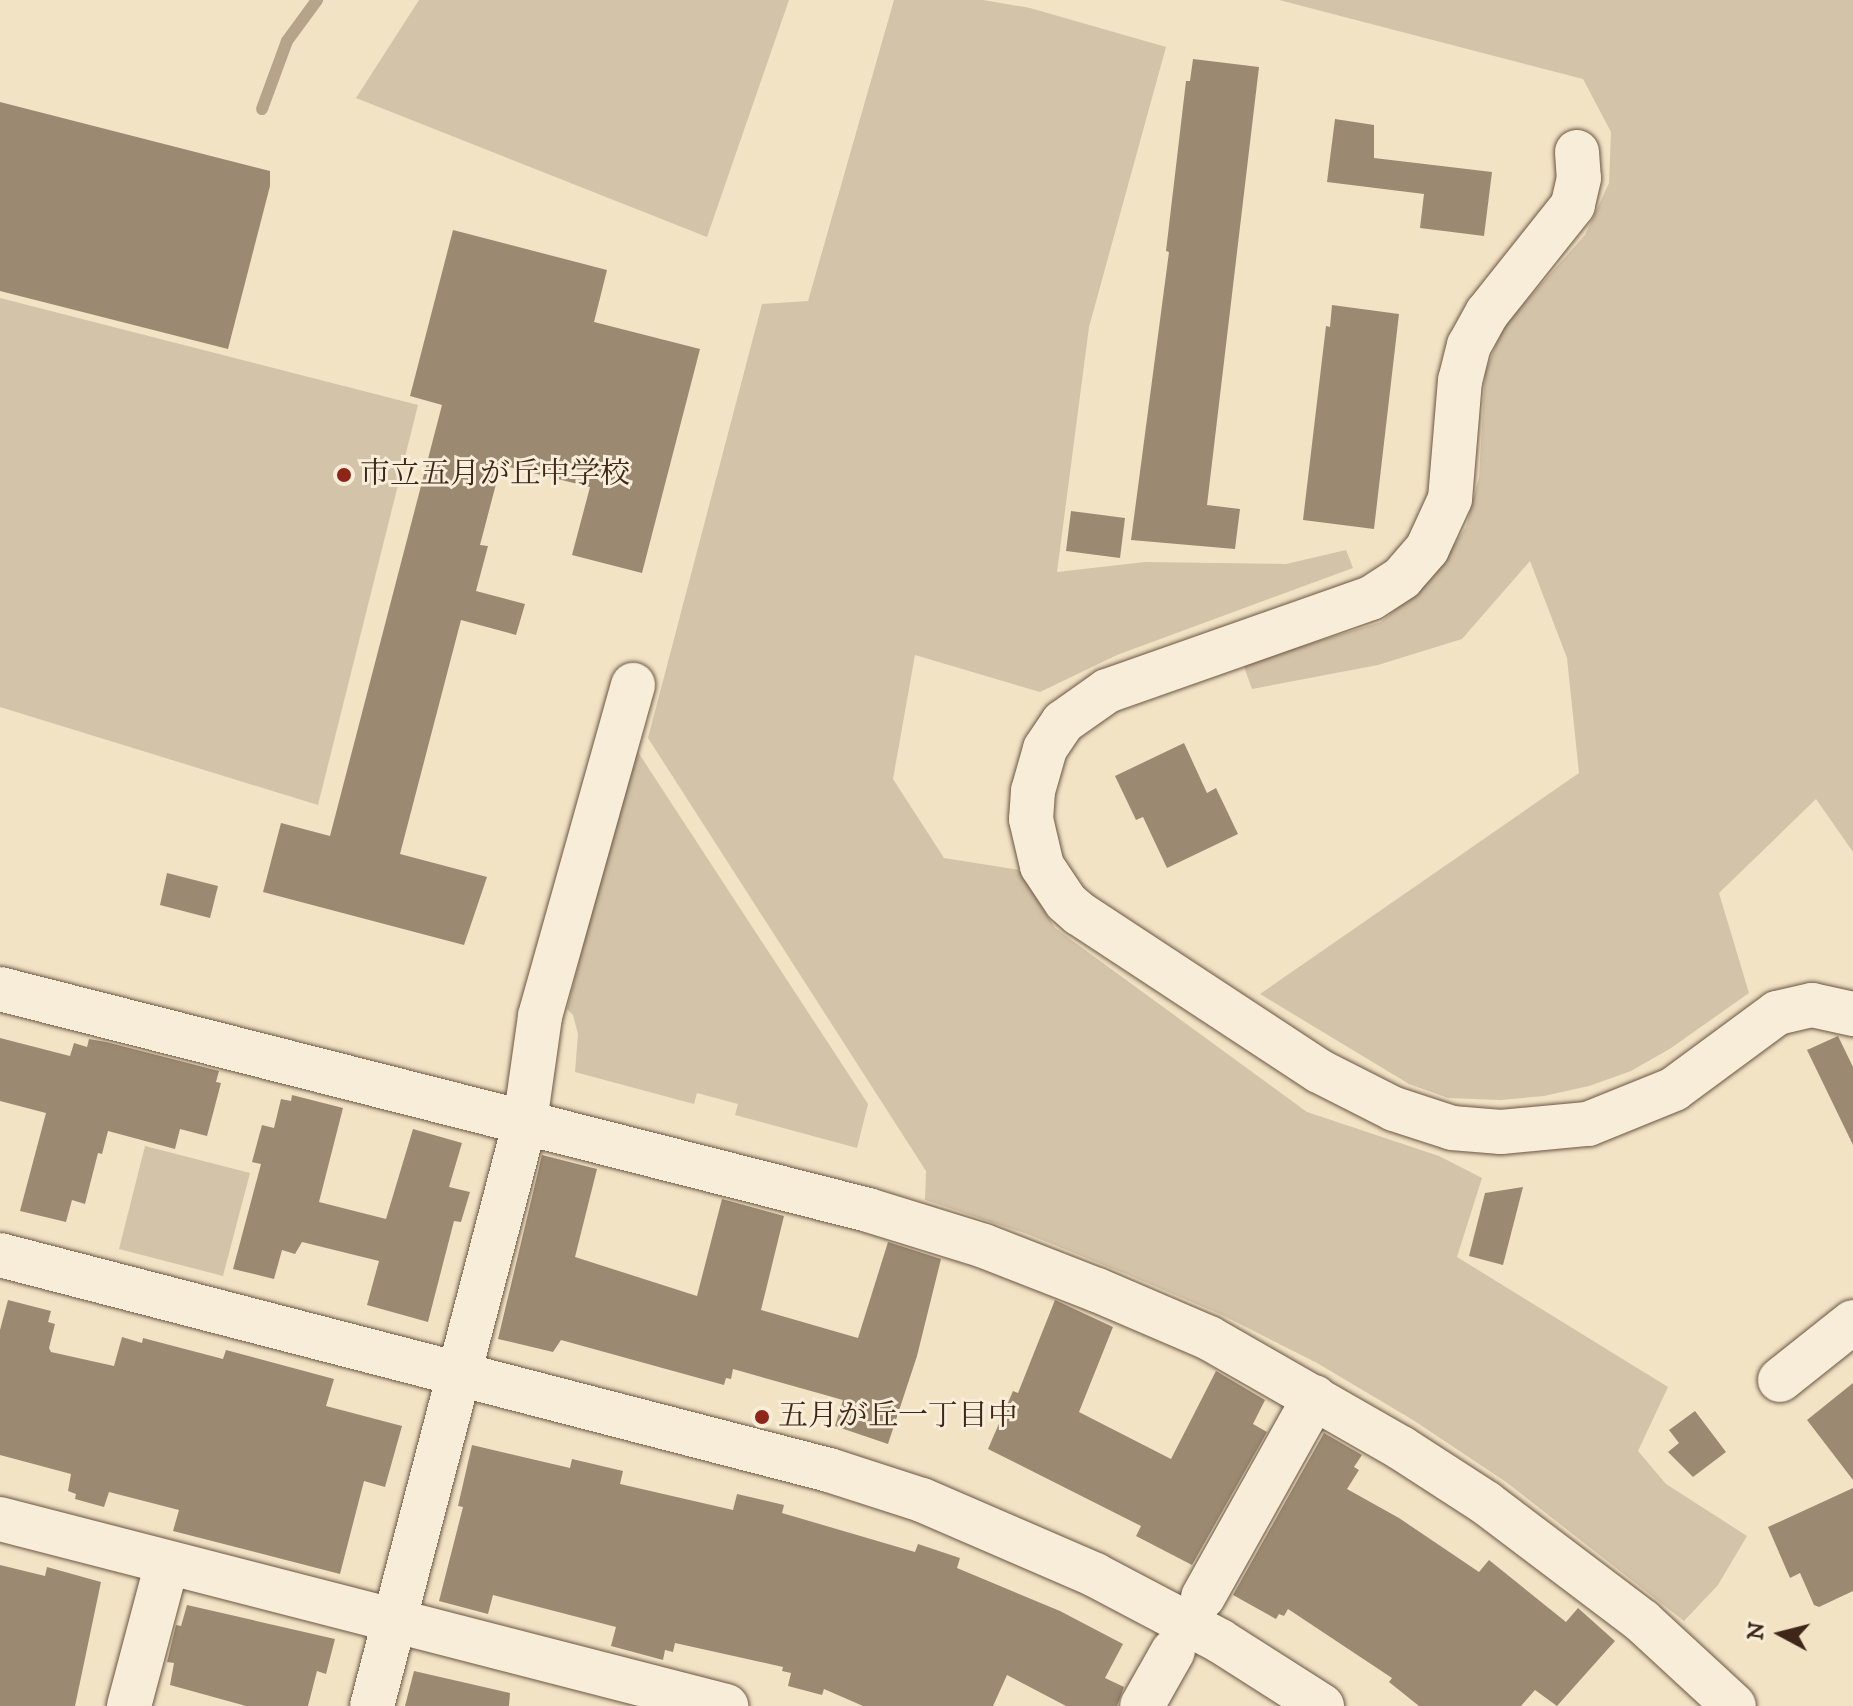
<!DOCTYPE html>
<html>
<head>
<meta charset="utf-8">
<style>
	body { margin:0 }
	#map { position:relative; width:1853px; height:1706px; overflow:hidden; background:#f2e3c5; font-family:"IM FELL DW Pica","Noto Serif JP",serif }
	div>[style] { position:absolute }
	.green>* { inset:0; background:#d3c3a8 }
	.stream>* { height:12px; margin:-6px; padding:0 6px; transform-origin:6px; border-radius:6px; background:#b5a38a }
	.building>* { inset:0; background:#9c8972 }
	.roads { filter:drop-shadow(0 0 2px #6b5643) drop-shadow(0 0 2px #6b5643) }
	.minor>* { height:44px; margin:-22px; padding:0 22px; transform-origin:22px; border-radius:22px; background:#f7edd9 }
	.dots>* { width:22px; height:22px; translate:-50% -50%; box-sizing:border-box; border:4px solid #f7edd9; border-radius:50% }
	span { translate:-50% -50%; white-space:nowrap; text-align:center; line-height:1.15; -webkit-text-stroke:6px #f7edd9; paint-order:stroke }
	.poi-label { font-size:30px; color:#3e2718 }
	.left { translate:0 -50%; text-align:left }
	.north { position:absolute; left:1741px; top:1594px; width:80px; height:80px; -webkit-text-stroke:6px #f7edd9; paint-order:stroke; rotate:277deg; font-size:22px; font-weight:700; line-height:32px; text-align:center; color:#3e2718 }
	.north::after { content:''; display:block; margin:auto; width:28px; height:36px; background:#3e2718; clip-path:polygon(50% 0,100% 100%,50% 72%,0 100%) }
</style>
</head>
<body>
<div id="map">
	<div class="green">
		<i style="clip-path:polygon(419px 0,789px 0,707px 237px,356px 98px)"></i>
		<i style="clip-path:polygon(894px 0,983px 0,1030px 8px,1166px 47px,1089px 327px,1057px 572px,1145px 562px,1286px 564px,1346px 550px,1353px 568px,1117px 655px,1040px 692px,915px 655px,893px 779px,944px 858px,1019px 870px,1055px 928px,1307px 1112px,1439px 1156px,1482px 1178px,1457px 1257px,1668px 1387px,1638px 1451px,1666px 1484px,1747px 1536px,1718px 1585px,1684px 1621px,1506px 1482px,1413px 1420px,1317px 1363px,1222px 1315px,1126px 1274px,1027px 1234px,925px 1200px,926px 1171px,648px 738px,762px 304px,808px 301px)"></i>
		<i style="clip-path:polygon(1279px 0,1853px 0,1853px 852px,1816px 799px,1719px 893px,1749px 993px,1671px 1048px,1631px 1071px,1589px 1086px,1544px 1096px,1500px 1100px,1448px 1098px,1409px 1084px,1260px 994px,1579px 773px,1567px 658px,1530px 561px,1462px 639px,1378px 665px,1252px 689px,1243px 664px,1381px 622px,1430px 580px,1466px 527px,1479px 477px,1485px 373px,1503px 327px,1585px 235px,1609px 183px,1611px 132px,1583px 79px)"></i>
		<i style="clip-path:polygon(0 298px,418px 405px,318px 805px,0 707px)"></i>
		<i style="clip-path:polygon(634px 746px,868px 1104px,857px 1148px,735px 1115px,738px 1104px,697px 1093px,694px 1104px,575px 1072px,578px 1034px,573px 1015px,567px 1009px)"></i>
		<i style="clip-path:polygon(145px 1146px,250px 1173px,223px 1276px,119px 1249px)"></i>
	</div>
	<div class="stream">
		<i style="left:262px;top:109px;width:72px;rotate:-69.8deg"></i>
		<i style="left:287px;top:41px;width:51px;rotate:-53.8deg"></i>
	</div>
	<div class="building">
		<i style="clip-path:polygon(1193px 59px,1259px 67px,1207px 505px,1240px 509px,1235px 549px,1131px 540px,1169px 252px,1166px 251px,1186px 81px,1190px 81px)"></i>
		<i style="clip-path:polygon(0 102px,270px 171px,270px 186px,228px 349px,0 291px)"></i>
		<i style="clip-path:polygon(1335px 119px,1374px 125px,1374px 158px,1492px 172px,1484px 236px,1420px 228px,1424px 194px,1327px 182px)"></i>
		<i style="clip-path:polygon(453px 230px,607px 270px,594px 322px,700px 349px,642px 573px,572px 555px,590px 487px,501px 465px,480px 545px,488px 546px,476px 591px,525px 604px,516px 635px,461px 620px,400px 854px,487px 877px,464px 945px,263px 892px,281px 823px,330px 836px,442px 405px,410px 396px)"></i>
		<i style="clip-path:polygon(1332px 305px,1399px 314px,1374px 529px,1303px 520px,1326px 326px,1330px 327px)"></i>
		<i style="clip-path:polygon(1071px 511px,1125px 518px,1120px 558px,1066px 551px)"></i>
		<i style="clip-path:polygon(1184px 743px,1207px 793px,1216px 788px,1238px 834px,1167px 868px,1143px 817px,1136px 820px,1115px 776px)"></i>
		<i style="clip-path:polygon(167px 873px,218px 886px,210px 918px,160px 905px)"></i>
		<i style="clip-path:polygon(1838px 1036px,1853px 1067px,1853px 1145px,1807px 1050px)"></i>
		<i style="clip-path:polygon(0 1038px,70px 1056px,74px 1043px,87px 1047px,89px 1039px,106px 1042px,219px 1071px,216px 1082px,221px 1083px,207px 1136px,180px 1129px,175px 1149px,108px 1131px,102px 1154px,98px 1153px,85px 1204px,72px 1200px,66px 1222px,20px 1211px,46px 1113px,0 1101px)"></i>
		<i style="clip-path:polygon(292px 1095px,343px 1108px,319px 1202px,386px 1219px,413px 1129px,462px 1143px,449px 1187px,470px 1192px,461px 1222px,454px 1221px,428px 1322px,367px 1305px,379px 1261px,302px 1242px,295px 1254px,282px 1250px,274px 1279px,233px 1269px,261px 1164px,252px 1162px,262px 1125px,274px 1128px,281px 1099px,291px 1101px)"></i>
		<i style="clip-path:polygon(542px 1155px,597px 1169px,575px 1257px,697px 1296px,722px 1199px,784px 1216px,761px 1310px,858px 1338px,888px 1242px,941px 1259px,917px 1356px,888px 1444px,835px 1426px,843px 1400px,733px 1369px,731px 1379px,726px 1378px,724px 1385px,561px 1340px,553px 1352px,498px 1339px)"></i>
		<i style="clip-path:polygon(1523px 1187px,1503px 1265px,1469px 1256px,1485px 1193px)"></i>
		<i style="clip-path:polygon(8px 1300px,51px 1311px,48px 1322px,55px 1324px,49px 1348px,51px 1352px,114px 1366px,122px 1337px,142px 1343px,143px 1338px,223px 1359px,226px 1350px,334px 1379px,326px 1406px,402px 1426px,385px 1487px,364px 1481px,340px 1574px,173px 1531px,179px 1510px,109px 1492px,104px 1507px,75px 1499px,76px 1494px,68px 1491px,71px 1474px,0 1455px,0 1330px)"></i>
		<i style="clip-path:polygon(1055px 1300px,1113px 1327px,1079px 1412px,1171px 1459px,1216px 1371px,1265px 1400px,1253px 1424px,1267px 1432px,1192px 1565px,1136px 1536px,1141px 1526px,988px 1449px,1013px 1391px,1018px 1393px)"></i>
		<i style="clip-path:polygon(1853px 1383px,1853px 1480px,1807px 1420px)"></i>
		<i style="clip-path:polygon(1695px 1411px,1726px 1452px,1693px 1477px,1668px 1452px,1679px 1443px,1669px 1430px)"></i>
		<i style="clip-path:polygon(1324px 1433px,1362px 1455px,1354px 1467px,1359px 1470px,1347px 1489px,1399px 1518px,1479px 1572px,1489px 1560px,1566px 1622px,1578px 1608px,1615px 1641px,1557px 1706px,1535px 1690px,1521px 1706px,1419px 1706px,1389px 1682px,1392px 1678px,1288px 1609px,1284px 1616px,1279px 1614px,1276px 1619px,1233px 1595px)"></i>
		<i style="clip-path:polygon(472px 1445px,570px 1468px,572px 1459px,623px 1471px,620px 1484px,733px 1510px,737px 1494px,784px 1505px,782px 1513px,915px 1552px,918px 1544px,960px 1558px,957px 1568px,1060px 1611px,1123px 1644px,1105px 1678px,1124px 1687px,1117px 1706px,1066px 1706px,1007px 1675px,993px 1706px,863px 1706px,824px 1689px,822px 1695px,788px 1686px,791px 1673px,782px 1671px,783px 1667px,675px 1643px,673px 1652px,665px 1650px,663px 1660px,611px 1646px,616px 1627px,493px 1595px,488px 1614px,439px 1601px,463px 1507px,458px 1506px)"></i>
		<i style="clip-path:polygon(1853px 1488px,1853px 1591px,1819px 1607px,1814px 1605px,1800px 1573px,1790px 1578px,1768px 1527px)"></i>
		<i style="clip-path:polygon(0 1565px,45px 1576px,47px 1567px,101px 1582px,75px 1706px,0 1706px)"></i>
		<i style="clip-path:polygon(187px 1605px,335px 1639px,326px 1674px,317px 1671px,308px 1706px,246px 1706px,170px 1685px,174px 1663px,167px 1662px,176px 1625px,181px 1626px)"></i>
		<i style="clip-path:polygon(414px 1671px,510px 1693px,509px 1706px,405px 1706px)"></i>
	</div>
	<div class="roads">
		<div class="minor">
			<i style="left:1577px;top:152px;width:26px;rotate:86deg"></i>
			<i style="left:1579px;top:178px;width:28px;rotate:103deg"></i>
			<i style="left:1573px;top:205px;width:138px;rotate:128.5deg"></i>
			<i style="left:1487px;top:313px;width:37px;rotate:119deg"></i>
			<i style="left:1469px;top:345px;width:36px;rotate:104deg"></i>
			<i style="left:1460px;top:380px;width:119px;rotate:94.8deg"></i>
			<i style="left:1450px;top:499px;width:55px;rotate:114.7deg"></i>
			<i style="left:1427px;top:549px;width:38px;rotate:131deg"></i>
			<i style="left:1402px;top:578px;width:37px;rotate:147deg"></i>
			<i style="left:1371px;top:598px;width:280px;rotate:160.6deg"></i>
			<i style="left:1107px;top:691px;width:54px;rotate:144.8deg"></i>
			<i style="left:1063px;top:722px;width:32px;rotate:124deg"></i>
			<i style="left:1045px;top:749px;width:44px;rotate:105.9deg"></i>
			<i style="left:1033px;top:791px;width:28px;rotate:94deg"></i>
			<i style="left:1031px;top:819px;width:48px;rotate:76.8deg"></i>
			<i style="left:1042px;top:866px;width:43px;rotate:56.3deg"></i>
			<i style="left:1066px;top:902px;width:18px;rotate:41deg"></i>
			<i style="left:1080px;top:914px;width:286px;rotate:33.3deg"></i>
			<i style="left:1319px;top:1071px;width:84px;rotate:26.9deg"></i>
			<i style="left:1394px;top:1109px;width:61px;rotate:18.1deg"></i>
			<i style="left:1452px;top:1128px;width:49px;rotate:4.7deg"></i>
			<i style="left:1501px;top:1132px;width:87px;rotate:-5.3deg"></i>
			<i style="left:1588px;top:1124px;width:93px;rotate:-22.1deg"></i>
			<i style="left:1674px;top:1089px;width:128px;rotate:-36.4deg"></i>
			<i style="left:1777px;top:1013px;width:36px;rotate:-13deg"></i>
			<i style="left:1812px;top:1005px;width:42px;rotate:12.4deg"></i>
			<i style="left:0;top:989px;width:896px;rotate:14.28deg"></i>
			<i style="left:868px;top:1210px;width:121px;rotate:17.2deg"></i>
			<i style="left:984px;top:1246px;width:121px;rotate:21.3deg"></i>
			<i style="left:1097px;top:1290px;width:122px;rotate:23.2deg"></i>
			<i style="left:1209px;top:1338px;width:221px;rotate:29.8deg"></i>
			<i style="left:1401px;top:1448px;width:101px;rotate:32.9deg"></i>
			<i style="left:1486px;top:1503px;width:196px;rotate:37.1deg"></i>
			<i style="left:1642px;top:1621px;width:125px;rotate:42.7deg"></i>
			<i style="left:0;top:1255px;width:856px;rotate:14.54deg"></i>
			<i style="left:829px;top:1470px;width:98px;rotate:17.9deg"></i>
			<i style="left:922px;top:1500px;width:189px;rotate:23.4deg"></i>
			<i style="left:1095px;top:1575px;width:141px;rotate:27.8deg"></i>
			<i style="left:1220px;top:1641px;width:121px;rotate:32.5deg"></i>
			<i style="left:1780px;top:1380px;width:93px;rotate:-38.5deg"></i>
			<i style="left:0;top:1519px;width:750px;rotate:14.44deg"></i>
			<i style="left:1203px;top:1597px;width:229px;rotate:-60.8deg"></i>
			<i style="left:129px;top:1706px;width:148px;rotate:-75.1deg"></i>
			<i style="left:372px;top:1706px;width:604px;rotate:-75.32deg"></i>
			<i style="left:525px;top:1122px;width:107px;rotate:-81.9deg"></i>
			<i style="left:540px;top:1016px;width:344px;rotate:-74.3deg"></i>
			<i style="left:1142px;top:1706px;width:63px;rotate:-60.6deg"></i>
		</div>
	</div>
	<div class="dots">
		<i style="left:344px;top:475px;background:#8f2418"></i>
		<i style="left:762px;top:1417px;background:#8f2418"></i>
	</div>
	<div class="poi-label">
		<span class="left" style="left:360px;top:475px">市立五月が丘中学校</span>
		<span class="left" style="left:778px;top:1417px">五月が丘一丁目中</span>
	</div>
	<div class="north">N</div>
</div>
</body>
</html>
